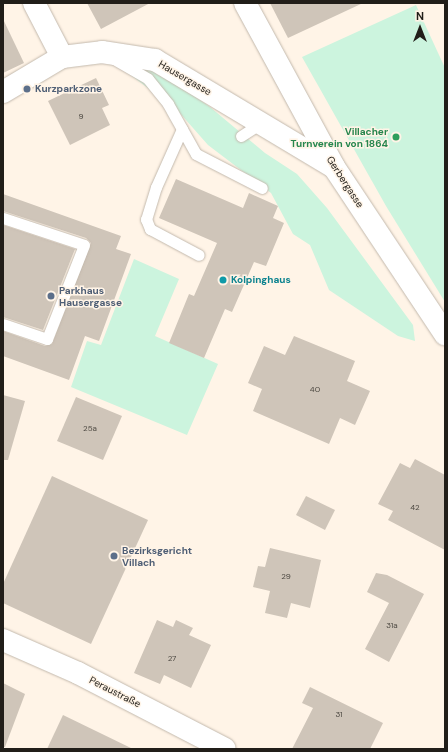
<!DOCTYPE html>
<html>
<head>
<meta charset="utf-8">
<style>
	body { margin:0 }
	#map { position:relative; width:448px; height:752px; overflow:hidden; background:#fff4e7; font-family:"DM Sans",sans-serif }
	div>[style] { position:absolute }
	.green>* { inset:0; background:#ccf4de }
	.building>* { inset:0; background:#cfc5b9 }
	.roads { filter:drop-shadow(0 0 1px #c3b9ad) drop-shadow(0 0 1px #c3b9ad) }
	.service>* { height:11px; margin:-5.5px; padding:0 5.5px; transform-origin:5.5px; border-radius:5.5px; background:#fff }
	.minor>* { height:22px; margin:-11px; padding:0 11px; transform-origin:11px; border-radius:11px; background:#fff }
	.dots>* { width:11px; height:11px; translate:-50% -50%; box-sizing:border-box; border:2px solid #fff4e7; border-radius:50% }
	span { translate:-50% -50%; white-space:nowrap; text-align:center; line-height:1.15; -webkit-text-stroke:3px #fff4e7; paint-order:stroke }
	.number-label { font-size:8px; color:#4c4841 }
	.number-label span { -webkit-text-stroke-width:0 }
	.street-label { font-size:10px; color:#211e19 }
	.service-label { font-size:10px; color:#4e5e75; font-weight:700 }
	.left { translate:0 -50%; text-align:left }
	.leisure-label { font-size:10px; color:#27864d; font-weight:700 }
	.right { translate:-100% -50%; text-align:right }
	.culture-label { font-size:10px; color:#0d838f; font-weight:700 }
	.frame { position:absolute; inset:0; border:4px solid #211e19; pointer-events:none }
	.north { position:absolute; left:400px; top:8px; width:40px; height:40px; -webkit-text-stroke:3px #fff4e7; paint-order:stroke; rotate:0deg; font-size:11px; font-weight:700; line-height:16px; text-align:center; color:#211e19 }
	.north::after { content:''; display:block; margin:auto; width:14px; height:18px; background:#211e19; clip-path:polygon(50% 0,100% 100%,50% 72%,0 100%) }
</style>
</head>
<body>
<div id="map">
	<div class="green">
		<i style="clip-path:polygon(416px 5px,445px 68px,445px 302px,386px 206px,302px 57px)"></i>
		<i style="clip-path:polygon(138px 64px,156px 69px,210px 107px,265px 153px,297px 174px,327px 208px,413px 325px,415px 341px,398px 336px,329px 290px,310px 245px,293px 234px,271px 193px,208px 145px,178px 111px,124px 70px)"></i>
		<i style="clip-path:polygon(134px 259px,179px 279px,155px 336px,218px 364px,187px 435px,71px 387px,87px 341px,101px 345px)"></i>
	</div>
	<div class="building">
		<i style="clip-path:polygon(87px 3px,150px 3px,101px 29px)"></i>
		<i style="clip-path:polygon(270px 3px,363px 3px,288px 38px)"></i>
		<i style="clip-path:polygon(3px 19px,24px 63px,3px 73px)"></i>
		<i style="clip-path:polygon(96px 78px,109px 105px,102px 108px,110px 125px,70px 145px,48px 101px)"></i>
		<i style="clip-path:polygon(176px 179px,243px 208px,249px 193px,278px 206px,273px 218px,284px 223px,266px 266px,254px 262px,232px 312px,225px 309px,204px 358px,169px 343px,189px 294px,194px 296px,217px 243px,159px 218px)"></i>
		<i style="clip-path:polygon(3px 194px,121px 236px,116px 249px,131px 254px,99px 341px,85px 336px,69px 380px,3px 356px,3px 331px,45px 346px,52px 344px,91px 243px,86px 238px,3px 211px)"></i>
		<i style="clip-path:polygon(3px 225px,75px 249px,43px 330px,3px 317px)"></i>
		<i style="clip-path:polygon(294px 336px,355px 361px,347px 381px,370px 391px,355px 425px,340px 418px,329px 444px,253px 411px,262px 389px,248px 383px,264px 346px,285px 355px)"></i>
		<i style="clip-path:polygon(3px 395px,25px 401px,8px 460px,3px 460px)"></i>
		<i style="clip-path:polygon(76px 397px,122px 416px,103px 460px,57px 441px)"></i>
		<i style="clip-path:polygon(415px 459px,445px 475px,445px 550px,388px 520px,393px 511px,378px 504px,400px 463px,410px 468px)"></i>
		<i style="clip-path:polygon(52px 476px,148px 520px,91px 644px,3px 603px,3px 584px)"></i>
		<i style="clip-path:polygon(306px 496px,335px 510px,325px 530px,296px 515px)"></i>
		<i style="clip-path:polygon(270px 548px,321px 560px,310px 608px,291px 603px,287px 618px,265px 613px,270px 591px,253px 587px,258px 566px,265px 567px)"></i>
		<i style="clip-path:polygon(376px 573px,387px 575px,424px 594px,389px 662px,365px 649px,389px 603px,367px 592px)"></i>
		<i style="clip-path:polygon(157px 620px,173px 627px,176px 620px,193px 628px,189px 635px,211px 645px,191px 688px,164px 675px,160px 684px,134px 673px)"></i>
		<i style="clip-path:polygon(3px 683px,25px 694px,5px 747px,3px 747px)"></i>
		<i style="clip-path:polygon(310px 687px,383px 723px,370px 749px,292px 749px,313px 708px,302px 703px)"></i>
		<i style="clip-path:polygon(63px 715px,133px 749px,47px 749px)"></i>
	</div>
	<div class="roads">
		<div class="service">
			<i style="left:114px;top:59px;width:39px;rotate:30deg"></i>
			<i style="left:148px;top:79px;width:32px;rotate:51deg"></i>
			<i style="left:168px;top:104px;width:57px;rotate:60.8deg"></i>
			<i style="left:196px;top:154px;width:74px;rotate:27.3deg"></i>
			<i style="left:182px;top:129px;width:64px;rotate:114.1deg"></i>
			<i style="left:156px;top:187px;width:34px;rotate:107deg"></i>
			<i style="left:146px;top:219px;width:11px;rotate:68deg"></i>
			<i style="left:150px;top:229px;width:55px;rotate:28deg"></i>
			<i style="left:241px;top:136px;width:24px;rotate:-33deg"></i>
			<i style="left:3px;top:218px;width:85px;rotate:18.4deg"></i>
			<i style="left:84px;top:245px;width:101px;rotate:111.5deg"></i>
			<i style="left:47px;top:339px;width:46px;rotate:-161.2deg"></i>
		</div>
		<div class="minor">
			<i style="left:34px;top:3px;width:61px;rotate:62.6deg"></i>
			<i style="left:245px;top:3px;width:187px;rotate:61.5deg"></i>
			<i style="left:334px;top:167px;width:201px;rotate:56.4deg"></i>
			<i style="left:3px;top:92px;width:69px;rotate:-30.7deg"></i>
			<i style="left:62px;top:57px;width:40px;rotate:-7.1deg"></i>
			<i style="left:102px;top:52px;width:54px;rotate:8.6deg"></i>
			<i style="left:155px;top:60px;width:206px;rotate:30.9deg"></i>
			<i style="left:3px;top:640px;width:82px;rotate:23.7deg"></i>
			<i style="left:78px;top:673px;width:165px;rotate:27.3deg"></i>
		</div>
	</div>
	<div class="dots">
		<i style="left:27px;top:89px;background:#5c6f8a"></i>
		<i style="left:396px;top:137px;background:#2e9e5b"></i>
		<i style="left:223px;top:280px;background:#0f9aa8"></i>
		<i style="left:51px;top:296px;background:#5c6f8a"></i>
		<i style="left:114px;top:556px;background:#5c6f8a"></i>
	</div>
	<div class="number-label">
		<span style="left:81px;top:117px">9</span>
		<span style="left:315px;top:390px">40</span>
		<span style="left:90px;top:429px">25a</span>
		<span style="left:415px;top:508px">42</span>
		<span style="left:286px;top:577px">29</span>
		<span style="left:392px;top:626px">31a</span>
		<span style="left:172px;top:659px">27</span>
		<span style="left:339px;top:715px">31</span>
	</div>
	<div class="street-label">
		<span style="left:185px;top:78px;rotate:30deg">Hausergasse</span>
		<span style="left:345px;top:182px;rotate:57deg">Gerbergasse</span>
		<span style="left:115px;top:692px;rotate:27deg">Peraustraße</span>
	</div>
	<div class="service-label">
		<span class="left" style="left:35px;top:89px">Kurzparkzone</span>
		<span class="left" style="left:59px;top:296px">Parkhaus<br>Hausergasse</span>
		<span class="left" style="left:122px;top:556px">Bezirksgericht<br>Villach</span>
	</div>
	<div class="leisure-label">
		<span class="right" style="left:388px;top:137px">Villacher<br>Turnverein von 1864</span>
	</div>
	<div class="culture-label">
		<span class="left" style="left:231px;top:280px">Kolpinghaus</span>
	</div>
	<div class="frame"></div>
	<div class="north">N</div>
</div>
</body>
</html>
